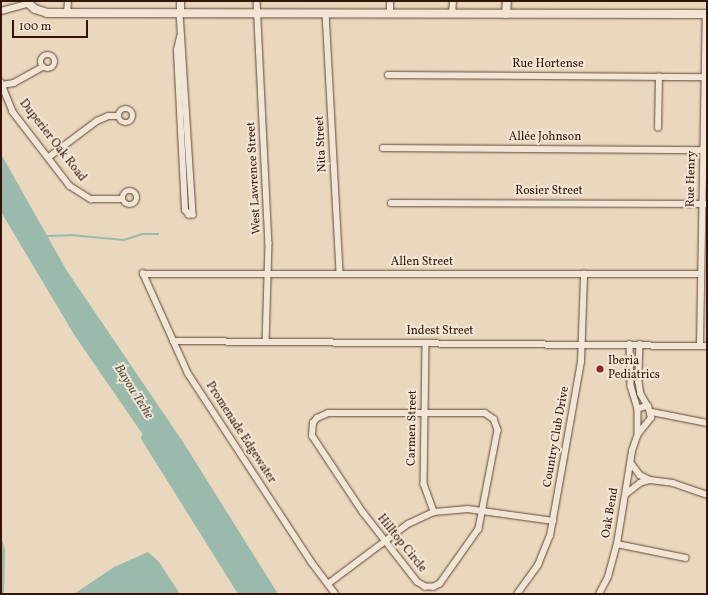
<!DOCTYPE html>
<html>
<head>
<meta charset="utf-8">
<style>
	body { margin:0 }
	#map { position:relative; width:708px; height:595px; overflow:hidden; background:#ead8be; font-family:Vollkorn,serif }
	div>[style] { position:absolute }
	.water>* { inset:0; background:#9abbab }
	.stream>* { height:1.5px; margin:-0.75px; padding:0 0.75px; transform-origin:0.75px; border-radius:0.75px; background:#9abbab }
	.river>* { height:9px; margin:-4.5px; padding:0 4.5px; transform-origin:4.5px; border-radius:4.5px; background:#9abbab }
	.roads { filter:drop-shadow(0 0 1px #614534) drop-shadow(0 0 1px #614534) }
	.minor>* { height:5.5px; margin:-2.75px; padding:0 2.75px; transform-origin:2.75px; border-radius:2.75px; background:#f1e6d5 }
	.minor>.ring { margin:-2.75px; padding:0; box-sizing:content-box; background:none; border:5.5px solid #f1e6d5; border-radius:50% }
	.tertiary>* { height:7px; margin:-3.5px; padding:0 3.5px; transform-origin:3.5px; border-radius:3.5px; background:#f1e6d5 }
	.secondary>* { height:8px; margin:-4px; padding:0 4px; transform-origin:4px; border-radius:4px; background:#f1e6d5 }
	.dots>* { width:11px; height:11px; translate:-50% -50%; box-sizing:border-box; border:2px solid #f1e6d5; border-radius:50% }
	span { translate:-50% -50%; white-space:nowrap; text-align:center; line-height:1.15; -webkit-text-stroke:4px #f1e6d5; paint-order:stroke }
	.street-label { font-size:12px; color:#331406 }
	.poi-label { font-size:12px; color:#331406 }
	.left { translate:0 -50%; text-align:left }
	.water-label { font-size:13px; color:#574e40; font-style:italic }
	.frame { position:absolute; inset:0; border:2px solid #331406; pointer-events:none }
	.scale { position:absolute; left:12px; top:20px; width:76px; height:18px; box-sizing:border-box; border:2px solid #331406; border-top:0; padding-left:5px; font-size:12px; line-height:14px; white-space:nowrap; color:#331406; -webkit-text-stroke:3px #f1e6d5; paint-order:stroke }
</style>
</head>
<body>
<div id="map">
	<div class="water">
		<i style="clip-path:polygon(1px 154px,67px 271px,183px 442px,278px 594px,246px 594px,194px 509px,75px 336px,1px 212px)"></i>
		<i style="clip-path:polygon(1px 536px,5px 550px,4px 594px,1px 594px)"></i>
		<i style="clip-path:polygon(148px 552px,159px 562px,180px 594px,74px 594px,114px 567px)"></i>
	</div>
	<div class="stream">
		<i style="left:47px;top:236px;width:24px;rotate:-2deg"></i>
		<i style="left:71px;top:235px;width:53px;rotate:5.4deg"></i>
		<i style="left:124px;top:240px;width:19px;rotate:-18deg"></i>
		<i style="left:142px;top:234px;width:16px"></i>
	</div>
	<div class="river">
		<i style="left:145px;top:437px;width:185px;rotate:58deg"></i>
	</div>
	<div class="roads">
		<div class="minor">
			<i style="left:257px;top:1px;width:242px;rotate:87.2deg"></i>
			<i style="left:269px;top:243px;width:99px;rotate:91.7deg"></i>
			<i style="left:1px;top:11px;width:28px;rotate:-15deg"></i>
			<i style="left:67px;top:13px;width:12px;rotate:-85deg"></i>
			<i style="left:180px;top:13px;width:202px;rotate:86.3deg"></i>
			<i style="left:193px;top:215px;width:4px;rotate:180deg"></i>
			<i style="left:189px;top:215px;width:6px;rotate:-129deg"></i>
			<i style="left:185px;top:210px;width:160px;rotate:-92.9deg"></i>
			<i style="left:177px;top:50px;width:13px;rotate:-77deg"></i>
			<i style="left:326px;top:13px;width:261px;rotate:86.9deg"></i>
			<i style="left:390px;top:13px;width:12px;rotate:-90deg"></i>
			<i style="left:452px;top:13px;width:12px;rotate:-85deg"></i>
			<i class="ring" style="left:41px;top:55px;width:8.5px;height:8.5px"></i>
			<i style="left:388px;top:75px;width:319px;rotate:0.4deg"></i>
			<i style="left:1px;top:82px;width:32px;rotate:68deg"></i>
			<i style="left:13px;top:112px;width:93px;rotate:52.4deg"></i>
			<i style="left:70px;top:186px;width:25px;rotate:32deg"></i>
			<i style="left:91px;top:199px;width:31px"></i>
			<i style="left:2px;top:85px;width:12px;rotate:-9deg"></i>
			<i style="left:14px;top:83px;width:33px;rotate:-29deg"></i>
			<i class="ring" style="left:119px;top:109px;width:8.5px;height:8.5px"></i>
			<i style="left:658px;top:128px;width:51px;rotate:-88.9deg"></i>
			<i style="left:383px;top:148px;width:324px;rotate:0.4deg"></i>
			<i style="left:49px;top:157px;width:60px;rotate:-36.9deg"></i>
			<i style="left:97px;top:121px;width:12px;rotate:-24deg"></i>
			<i style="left:108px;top:116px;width:10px"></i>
			<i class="ring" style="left:123px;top:191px;width:8.5px;height:8.5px"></i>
			<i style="left:391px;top:203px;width:316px;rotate:0.2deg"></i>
			<i style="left:173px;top:341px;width:534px;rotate:0.54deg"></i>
			<i style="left:426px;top:343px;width:141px;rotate:90.8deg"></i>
			<i style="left:424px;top:484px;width:30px;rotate:70deg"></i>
			<i style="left:630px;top:344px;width:42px;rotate:88.6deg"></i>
			<i style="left:631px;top:386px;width:24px;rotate:73deg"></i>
			<i style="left:638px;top:409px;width:23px;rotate:90deg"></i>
			<i style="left:640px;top:344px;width:38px;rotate:92deg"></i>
			<i style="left:639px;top:382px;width:12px;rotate:81deg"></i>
			<i style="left:641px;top:394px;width:14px;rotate:60deg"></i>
			<i style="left:700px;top:345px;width:331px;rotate:-89deg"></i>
			<i style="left:652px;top:412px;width:56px;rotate:11.3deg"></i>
			<i style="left:328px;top:413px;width:157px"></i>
			<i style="left:485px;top:413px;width:11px;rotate:34deg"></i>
			<i style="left:494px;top:419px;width:12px;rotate:70deg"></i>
			<i style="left:498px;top:430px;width:101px;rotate:100.9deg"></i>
			<i style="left:479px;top:529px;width:67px;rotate:125.3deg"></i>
			<i style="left:440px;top:584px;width:7px;rotate:153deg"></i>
			<i style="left:434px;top:587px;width:9px;rotate:180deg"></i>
			<i style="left:425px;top:587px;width:9px;rotate:-148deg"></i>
			<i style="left:417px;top:582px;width:88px;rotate:-128deg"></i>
			<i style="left:363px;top:513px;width:92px;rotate:-123.5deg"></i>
			<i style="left:312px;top:436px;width:13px;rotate:-86deg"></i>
			<i style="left:313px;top:423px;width:6px;rotate:-51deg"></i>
			<i style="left:317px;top:418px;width:12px;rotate:-24deg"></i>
			<i style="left:631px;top:463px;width:15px;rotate:53deg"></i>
			<i style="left:640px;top:475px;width:11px;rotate:27deg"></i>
			<i style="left:650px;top:480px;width:23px;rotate:7deg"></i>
			<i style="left:673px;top:483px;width:36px;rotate:19deg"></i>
			<i style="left:626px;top:494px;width:18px;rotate:-38deg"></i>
			<i style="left:640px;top:483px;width:10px;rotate:-17deg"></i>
			<i style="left:617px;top:544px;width:70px;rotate:11.5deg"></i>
			<i style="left:328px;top:584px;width:100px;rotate:-36.9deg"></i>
			<i style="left:408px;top:524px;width:29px;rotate:-25deg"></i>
			<i style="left:434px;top:512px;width:34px;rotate:-5deg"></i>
			<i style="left:468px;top:509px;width:86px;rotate:8deg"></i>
			<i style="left:335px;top:594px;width:40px;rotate:-127deg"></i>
			<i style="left:311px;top:562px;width:225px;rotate:-123.2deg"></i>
			<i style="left:188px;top:374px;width:110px;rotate:-114.2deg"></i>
			<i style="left:143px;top:274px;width:558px"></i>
			<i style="left:517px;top:594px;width:36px;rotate:-54deg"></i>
			<i style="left:538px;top:565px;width:31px;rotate:-68deg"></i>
			<i style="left:550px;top:536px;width:177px;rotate:-79.9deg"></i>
			<i style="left:581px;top:362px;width:88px;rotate:-88deg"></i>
			<i style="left:599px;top:594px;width:19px;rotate:-62deg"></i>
			<i style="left:608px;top:577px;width:34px;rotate:-75deg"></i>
			<i style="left:617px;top:544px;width:94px;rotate:-80.8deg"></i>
			<i style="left:632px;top:451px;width:18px;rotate:-71deg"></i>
			<i style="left:638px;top:434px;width:21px;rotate:-51deg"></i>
			<i style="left:651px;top:418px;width:12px;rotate:-104deg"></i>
			<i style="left:648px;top:406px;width:10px;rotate:163deg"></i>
		</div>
		<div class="tertiary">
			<i style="left:180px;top:13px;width:12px;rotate:-90deg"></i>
		</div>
		<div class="secondary">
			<i style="left:26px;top:1px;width:12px;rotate:42deg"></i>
			<i style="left:35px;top:9px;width:13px;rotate:18deg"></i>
			<i style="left:47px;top:13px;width:660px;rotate:0.09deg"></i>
			<i style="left:506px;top:14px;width:13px;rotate:-86deg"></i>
		</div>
	</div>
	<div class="dots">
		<i style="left:600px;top:369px;background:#8f2418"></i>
	</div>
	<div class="street-label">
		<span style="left:548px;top:65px">Rue Hortense</span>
		<span style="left:545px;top:138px">Allée Johnson</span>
		<span style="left:52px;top:141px;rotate:52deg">Duperier Oak Road</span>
		<span style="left:322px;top:144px;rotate:-93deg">Nita Street</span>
		<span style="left:255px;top:178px;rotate:-93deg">West Lawrence Street</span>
		<span style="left:692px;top:179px;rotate:-89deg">Rue Henry</span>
		<span style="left:549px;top:192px">Rosier Street</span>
		<span style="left:422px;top:263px">Allen Street</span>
		<span style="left:440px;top:332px">Indest Street</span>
		<span style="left:413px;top:428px;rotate:-89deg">Carmen Street</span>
		<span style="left:240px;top:433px;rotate:57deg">Promenade Edgewater</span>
		<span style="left:557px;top:437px;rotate:-80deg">Country Club Drive</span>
		<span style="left:611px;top:513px;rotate:-80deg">Oak Bend</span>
		<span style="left:401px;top:544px;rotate:51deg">Hilltop Circle</span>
	</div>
	<div class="poi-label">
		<span class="left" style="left:608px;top:369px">Iberia<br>Pediatrics</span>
	</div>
	<div class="water-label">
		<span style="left:133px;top:392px;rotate:58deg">Bayou Teche</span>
	</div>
	<div class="frame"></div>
	<div class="scale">100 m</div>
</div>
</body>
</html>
